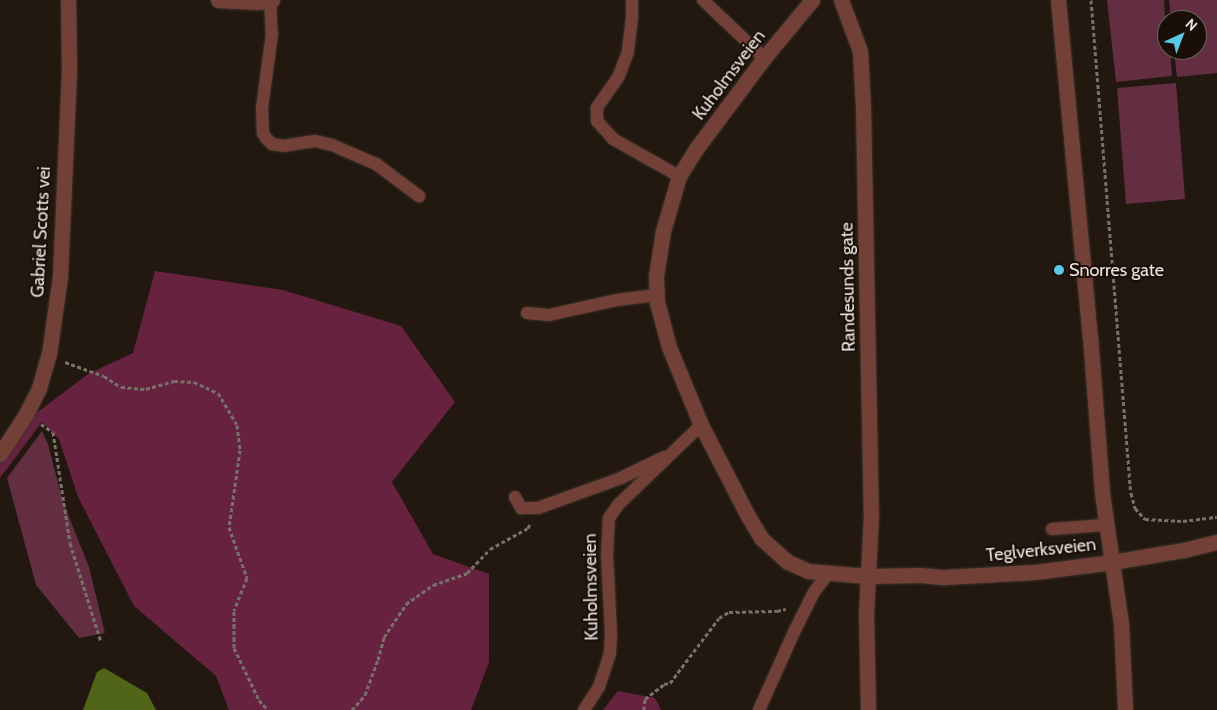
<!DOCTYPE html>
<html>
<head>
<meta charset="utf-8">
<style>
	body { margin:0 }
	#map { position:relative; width:1217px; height:710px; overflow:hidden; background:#221810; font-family:Cabin,sans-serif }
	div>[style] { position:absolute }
	.green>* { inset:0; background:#632e42 }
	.forest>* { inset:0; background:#66223e }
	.water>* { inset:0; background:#516519 }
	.path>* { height:3px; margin-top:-1.5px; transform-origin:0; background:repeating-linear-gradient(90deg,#797069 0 4px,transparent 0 6.5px) }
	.roads { filter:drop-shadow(0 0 1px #3e352d) drop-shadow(0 0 1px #3e352d) }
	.service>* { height:12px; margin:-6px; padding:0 6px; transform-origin:6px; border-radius:6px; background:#734038 }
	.minor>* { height:15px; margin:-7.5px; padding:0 7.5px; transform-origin:7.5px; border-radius:7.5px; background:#734038 }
	.tertiary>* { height:15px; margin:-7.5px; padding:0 7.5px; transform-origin:7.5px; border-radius:7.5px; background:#734038 }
	.dots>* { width:14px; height:14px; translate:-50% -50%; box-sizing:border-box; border:2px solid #190f08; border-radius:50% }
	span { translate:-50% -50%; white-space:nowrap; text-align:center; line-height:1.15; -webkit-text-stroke:4px #190f08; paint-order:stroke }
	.street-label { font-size:18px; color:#ece4df }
	.poi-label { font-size:18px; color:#ece4df }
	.left { translate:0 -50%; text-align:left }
	.north { position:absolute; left:1157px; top:10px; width:50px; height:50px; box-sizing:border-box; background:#190f08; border:1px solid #6d645e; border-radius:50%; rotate:43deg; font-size:14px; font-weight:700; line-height:20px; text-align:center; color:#ece4df }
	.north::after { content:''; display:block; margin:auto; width:18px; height:22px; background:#59c8e4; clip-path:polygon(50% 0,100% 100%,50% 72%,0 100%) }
</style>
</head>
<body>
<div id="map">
	<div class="green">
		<i style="clip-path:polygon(1107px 0,1164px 0,1167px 50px,1170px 50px,1172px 76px,1116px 82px)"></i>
		<i style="clip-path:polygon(1169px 0,1217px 0,1217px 73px,1177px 77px,1174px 50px,1197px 50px,1197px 20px,1171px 20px)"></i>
		<i style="clip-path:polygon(1176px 83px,1185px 199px,1126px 204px,1117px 88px)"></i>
		<i style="clip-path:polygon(42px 431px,48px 444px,63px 502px,89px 567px,105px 633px,79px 638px,36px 585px,7px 478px)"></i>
	</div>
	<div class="forest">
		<i style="clip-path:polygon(155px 271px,283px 290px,401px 326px,455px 402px,392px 482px,433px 554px,489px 574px,489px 662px,471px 710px,229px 710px,216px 676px,134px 606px,78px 497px,59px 439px,42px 422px,0 478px,0 454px,35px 414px,88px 374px,133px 353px)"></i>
		<i style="clip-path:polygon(618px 691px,655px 698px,661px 710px,603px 710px)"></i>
	</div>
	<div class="water">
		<i style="clip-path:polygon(104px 668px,147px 693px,156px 710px,83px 710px,97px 672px)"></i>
	</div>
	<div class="path">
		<i style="left:1091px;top:0;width:495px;rotate:85.4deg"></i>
		<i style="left:1131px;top:493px;width:16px;rotate:75deg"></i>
		<i style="left:1135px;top:508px;width:15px;rotate:48deg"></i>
		<i style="left:1145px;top:519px;width:38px;rotate:3deg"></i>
		<i style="left:1183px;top:521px;width:34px;rotate:-7deg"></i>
		<i style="left:65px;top:362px;width:41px;rotate:19.7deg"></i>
		<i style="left:104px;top:376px;width:20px;rotate:33deg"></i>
		<i style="left:121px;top:387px;width:25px;rotate:5deg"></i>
		<i style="left:146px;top:389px;width:29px;rotate:-16deg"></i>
		<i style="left:174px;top:381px;width:20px;rotate:3deg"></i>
		<i style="left:194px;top:382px;width:26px;rotate:25deg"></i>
		<i style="left:218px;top:393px;width:37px;rotate:59deg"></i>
		<i style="left:237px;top:425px;width:25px;rotate:83deg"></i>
		<i style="left:240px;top:450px;width:78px;rotate:98.1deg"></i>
		<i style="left:229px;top:527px;width:54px;rotate:70.6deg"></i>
		<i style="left:247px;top:578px;width:35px;rotate:112deg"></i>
		<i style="left:234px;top:611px;width:37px;rotate:90deg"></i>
		<i style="left:234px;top:648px;width:58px;rotate:64.3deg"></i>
		<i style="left:259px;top:700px;width:13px;rotate:48deg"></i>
		<i style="left:41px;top:424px;width:14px;rotate:34deg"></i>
		<i style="left:53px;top:432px;width:112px;rotate:81.3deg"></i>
		<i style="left:70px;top:543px;width:104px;rotate:72.6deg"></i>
		<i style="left:352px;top:710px;width:20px;rotate:-49deg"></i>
		<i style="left:365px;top:695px;width:37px;rotate:-70deg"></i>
		<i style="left:378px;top:660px;width:24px;rotate:-75deg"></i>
		<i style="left:384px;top:637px;width:40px;rotate:-56deg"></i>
		<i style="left:406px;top:604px;width:33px;rotate:-35deg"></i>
		<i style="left:433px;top:585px;width:36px;rotate:-19deg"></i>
		<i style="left:467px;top:573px;width:33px;rotate:-46deg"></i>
		<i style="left:490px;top:549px;width:43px;rotate:-28.9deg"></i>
		<i style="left:528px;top:528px;width:4px;rotate:-63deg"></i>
		<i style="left:644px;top:710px;width:11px;rotate:-85deg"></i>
		<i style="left:645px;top:699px;width:24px;rotate:-38deg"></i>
		<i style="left:664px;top:684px;width:6px;rotate:-9deg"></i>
		<i style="left:670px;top:683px;width:81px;rotate:-53deg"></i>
		<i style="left:719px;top:618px;width:12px;rotate:-31deg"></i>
		<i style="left:729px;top:612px;width:48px;rotate:-1.2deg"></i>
		<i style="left:777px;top:611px;width:9px;rotate:-13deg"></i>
	</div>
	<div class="roads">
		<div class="service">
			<i style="left:632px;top:0;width:18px;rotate:90deg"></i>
			<i style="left:632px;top:18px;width:34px;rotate:97deg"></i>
			<i style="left:628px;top:52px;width:26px;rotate:111deg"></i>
			<i style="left:619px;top:76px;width:39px;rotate:125deg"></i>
			<i style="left:597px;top:108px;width:13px;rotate:90deg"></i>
			<i style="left:597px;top:121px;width:24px;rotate:48deg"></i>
			<i style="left:613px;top:139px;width:76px;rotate:29.3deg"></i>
			<i style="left:703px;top:0;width:84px;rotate:43.6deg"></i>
			<i style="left:270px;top:1px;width:33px;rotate:87deg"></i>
			<i style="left:272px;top:34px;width:75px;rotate:97.7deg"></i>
			<i style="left:262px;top:108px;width:25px;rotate:88deg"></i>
			<i style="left:263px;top:133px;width:6px;rotate:59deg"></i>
			<i style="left:266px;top:138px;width:8px;rotate:45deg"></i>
			<i style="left:272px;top:144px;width:11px;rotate:10deg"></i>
			<i style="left:283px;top:146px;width:32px;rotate:-9deg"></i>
			<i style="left:315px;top:141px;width:17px;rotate:13deg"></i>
			<i style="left:332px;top:145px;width:48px;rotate:23.4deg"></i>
			<i style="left:376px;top:164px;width:54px;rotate:36.7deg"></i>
			<i style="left:527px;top:313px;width:22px;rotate:5deg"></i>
			<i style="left:549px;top:315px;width:70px;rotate:-12.4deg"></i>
			<i style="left:617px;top:300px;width:40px;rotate:-7.1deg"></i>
			<i style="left:515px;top:497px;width:13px;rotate:61deg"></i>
			<i style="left:521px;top:508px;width:17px"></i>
			<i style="left:538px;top:508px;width:88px;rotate:-19.9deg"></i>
			<i style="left:621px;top:478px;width:48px;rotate:-26deg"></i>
			<i style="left:1052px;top:529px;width:54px;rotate:-4.2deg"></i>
			<i style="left:584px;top:710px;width:27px;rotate:-57deg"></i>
			<i style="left:599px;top:687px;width:36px;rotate:-72deg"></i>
			<i style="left:610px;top:653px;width:20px;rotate:-87deg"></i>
			<i style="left:611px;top:633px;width:78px;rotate:-92.9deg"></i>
			<i style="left:607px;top:555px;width:37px;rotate:-87deg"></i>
			<i style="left:609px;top:518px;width:16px;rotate:-55deg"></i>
			<i style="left:618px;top:505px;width:115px;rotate:-43.9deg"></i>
			<i style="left:759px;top:710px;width:88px;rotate:-65.8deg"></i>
			<i style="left:795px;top:630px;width:42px;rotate:-63.4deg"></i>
			<i style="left:814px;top:592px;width:23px;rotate:-52deg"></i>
		</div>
		<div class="minor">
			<i style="left:218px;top:0;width:38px;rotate:3deg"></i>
			<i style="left:256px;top:2px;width:16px;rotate:-7deg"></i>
			<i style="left:812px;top:0;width:75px;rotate:129.6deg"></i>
			<i style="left:764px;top:58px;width:114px;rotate:126.8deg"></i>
			<i style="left:696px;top:149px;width:32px;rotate:122deg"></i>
			<i style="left:679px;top:176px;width:57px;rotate:106.2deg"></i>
			<i style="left:663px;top:231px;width:46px;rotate:98.8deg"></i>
			<i style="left:656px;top:276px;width:26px;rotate:88deg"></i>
			<i style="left:657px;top:302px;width:47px;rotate:75.1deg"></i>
			<i style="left:669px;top:347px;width:84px;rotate:67.7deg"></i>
			<i style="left:701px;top:425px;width:102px;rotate:62.7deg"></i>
			<i style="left:748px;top:516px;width:26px;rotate:59deg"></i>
			<i style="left:761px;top:538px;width:36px;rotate:42deg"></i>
			<i style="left:788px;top:562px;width:22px;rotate:24deg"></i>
			<i style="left:808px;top:571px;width:59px;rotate:4.8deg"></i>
			<i style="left:867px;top:576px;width:53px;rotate:-1.1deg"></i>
			<i style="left:920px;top:575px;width:25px;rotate:5deg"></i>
			<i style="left:945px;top:577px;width:90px;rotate:-3.2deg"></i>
			<i style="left:1035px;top:572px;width:78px;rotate:-7.4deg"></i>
			<i style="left:1112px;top:562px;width:63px;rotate:81.7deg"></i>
			<i style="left:1121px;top:624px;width:86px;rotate:87.3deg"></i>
			<i style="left:841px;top:0;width:54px;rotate:69.6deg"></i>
			<i style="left:860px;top:51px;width:56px;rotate:86.9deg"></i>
			<i style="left:863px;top:107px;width:408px;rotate:88.9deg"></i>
			<i style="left:871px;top:515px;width:99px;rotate:92.9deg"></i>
			<i style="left:866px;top:614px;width:96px;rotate:88.8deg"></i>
			<i style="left:0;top:454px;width:48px;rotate:-57deg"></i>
			<i style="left:26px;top:414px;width:29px;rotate:-63deg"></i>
			<i style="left:39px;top:388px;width:35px;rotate:-74deg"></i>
			<i style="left:49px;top:354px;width:78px;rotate:-81.9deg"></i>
			<i style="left:60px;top:277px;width:209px;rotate:-87.5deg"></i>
			<i style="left:69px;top:68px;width:68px;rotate:-90.8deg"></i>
		</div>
		<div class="tertiary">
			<i style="left:1058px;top:0;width:338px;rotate:84.6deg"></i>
			<i style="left:1090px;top:336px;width:157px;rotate:85.6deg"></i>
			<i style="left:1102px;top:493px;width:70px;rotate:81.8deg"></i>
			<i style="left:1112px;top:562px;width:73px;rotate:-9.5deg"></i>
			<i style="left:1184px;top:550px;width:34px;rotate:-14deg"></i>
		</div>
	</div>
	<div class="dots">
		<i style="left:1059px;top:270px;background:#59c8e4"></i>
	</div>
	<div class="street-label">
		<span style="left:729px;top:75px;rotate:-53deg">Kuholmsveien</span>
		<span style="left:41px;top:232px;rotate:-87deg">Gabriel Scotts vei</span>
		<span style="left:848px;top:287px;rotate:-91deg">Randesunds gate</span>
		<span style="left:1041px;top:550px;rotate:-6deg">Teglverksveien</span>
		<span style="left:591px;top:587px;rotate:-91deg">Kuholmsveien</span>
	</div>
	<div class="poi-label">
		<span class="left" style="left:1069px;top:270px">Snorres gate</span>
	</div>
	<div class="north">N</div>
</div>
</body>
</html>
